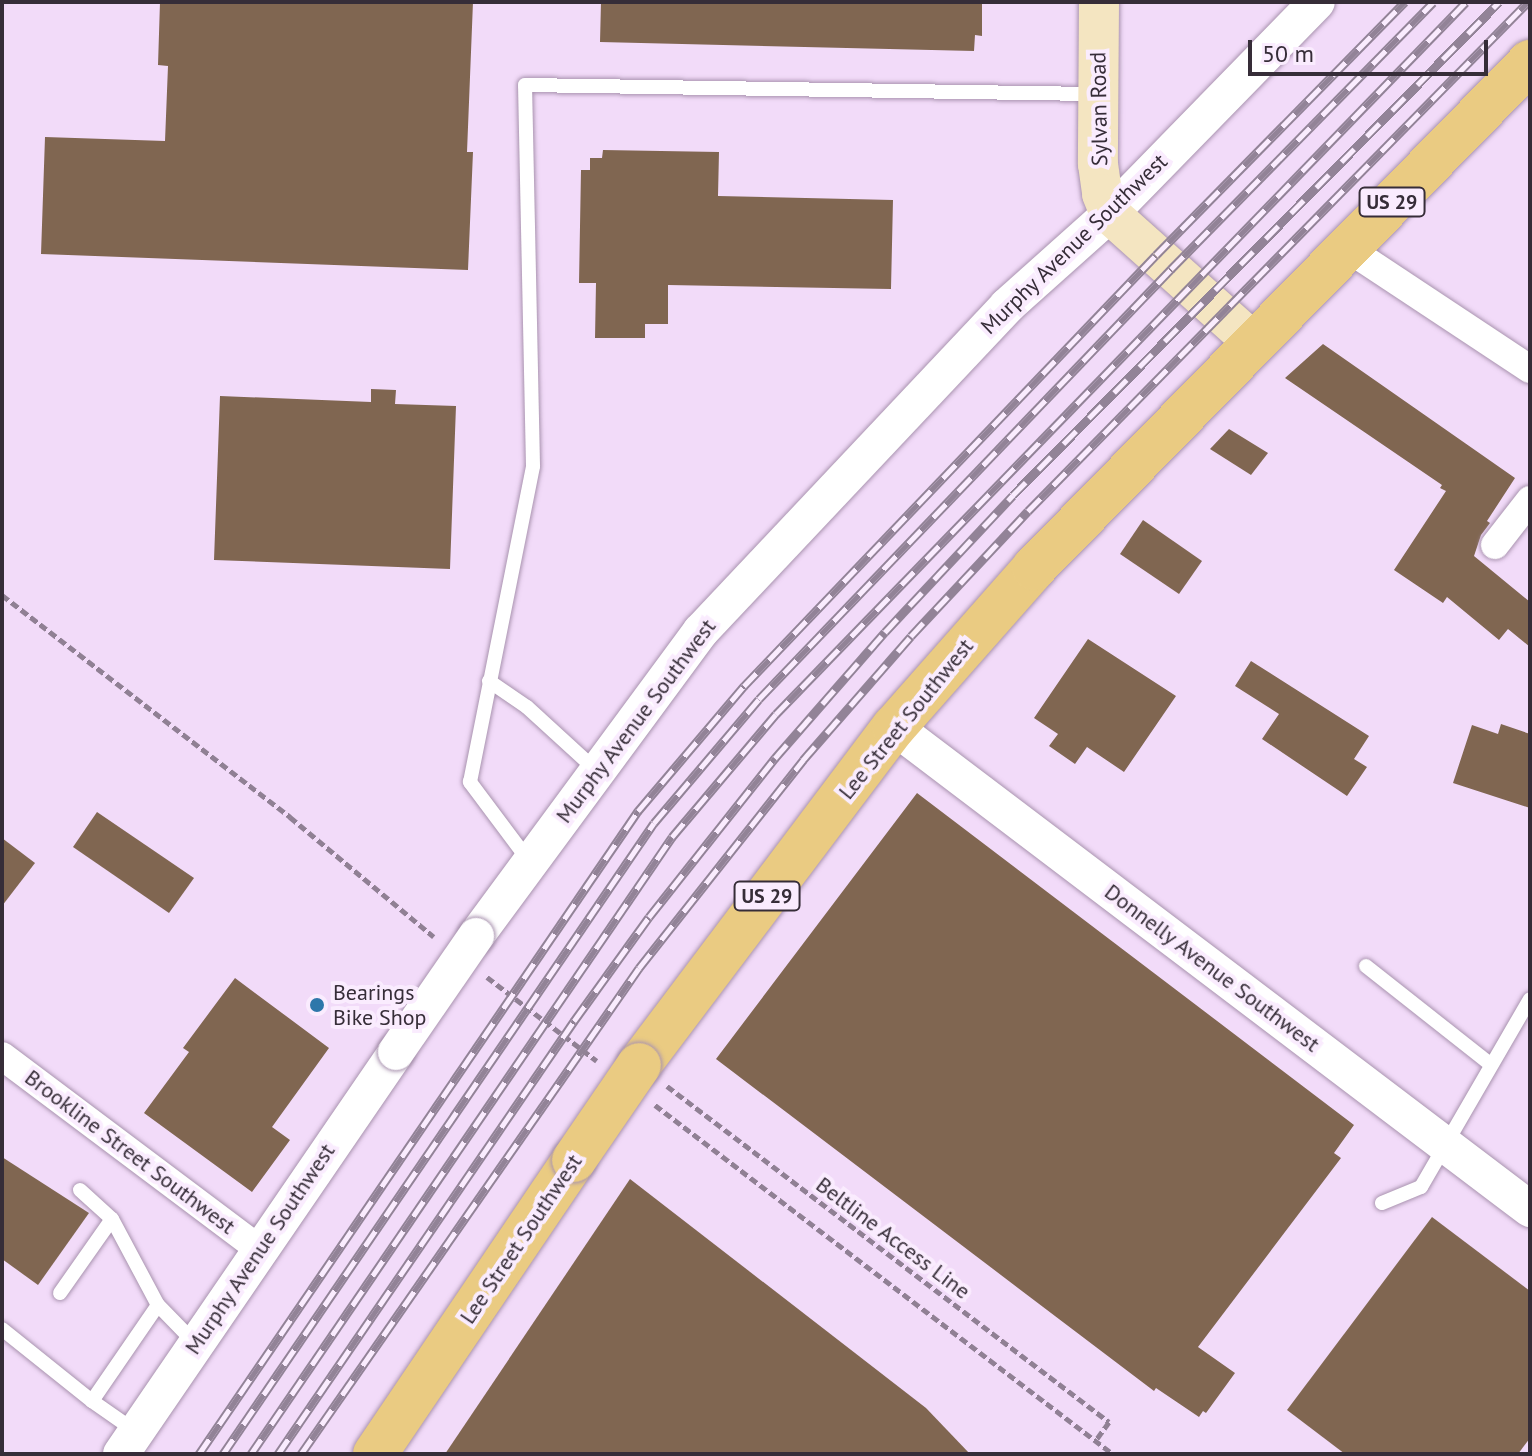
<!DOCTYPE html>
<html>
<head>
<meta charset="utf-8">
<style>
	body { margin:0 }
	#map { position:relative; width:1532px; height:1456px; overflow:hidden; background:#f2dbf9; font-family:"PT Sans",sans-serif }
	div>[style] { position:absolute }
	.building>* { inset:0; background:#806651 }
	.path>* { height:5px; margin-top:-2.5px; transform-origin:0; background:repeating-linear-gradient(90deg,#908094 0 8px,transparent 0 12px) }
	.roads { filter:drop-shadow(0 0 2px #a993af) drop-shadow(0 0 2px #a993af) }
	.service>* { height:14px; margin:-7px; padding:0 7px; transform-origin:7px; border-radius:7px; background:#fff }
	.minor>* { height:28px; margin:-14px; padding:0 14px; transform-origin:14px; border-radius:14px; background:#fff }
	.tertiary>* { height:36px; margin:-18px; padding:0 18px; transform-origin:18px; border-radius:18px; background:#fff }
	.secondary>* { height:40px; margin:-20px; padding:0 20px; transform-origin:20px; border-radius:20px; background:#f4e5c1 }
	.primary>* { height:44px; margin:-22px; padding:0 22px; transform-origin:22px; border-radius:22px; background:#eacb82 }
	.rail>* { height:9px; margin-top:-4.5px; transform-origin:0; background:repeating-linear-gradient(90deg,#faecfe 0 18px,#928397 0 36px); box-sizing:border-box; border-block:2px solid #928397 }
	.bridges { filter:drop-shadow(0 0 2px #a993af) drop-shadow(0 0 2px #a993af) }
	.tertiary-bridge>* { height:36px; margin:-18px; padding:0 18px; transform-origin:18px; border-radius:18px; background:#fff }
	.primary-bridge>* { height:44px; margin:-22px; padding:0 22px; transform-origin:22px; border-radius:22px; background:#eacb82 }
	.dots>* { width:22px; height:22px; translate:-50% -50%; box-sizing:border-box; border:4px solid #faecfe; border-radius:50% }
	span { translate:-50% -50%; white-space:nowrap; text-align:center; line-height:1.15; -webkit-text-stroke:8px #faecfe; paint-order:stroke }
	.shield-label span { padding:2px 6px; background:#faecfe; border:2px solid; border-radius:6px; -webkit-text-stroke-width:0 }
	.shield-label { font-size:20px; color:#362d38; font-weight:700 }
	.street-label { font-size:22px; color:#362d38 }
	.poi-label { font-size:22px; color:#362d38 }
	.left { translate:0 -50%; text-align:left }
	.frame { position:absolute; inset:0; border:4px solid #362d38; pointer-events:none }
	.scale { position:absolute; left:1248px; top:40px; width:240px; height:36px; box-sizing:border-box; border:4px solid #362d38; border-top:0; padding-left:10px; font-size:24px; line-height:28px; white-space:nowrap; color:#362d38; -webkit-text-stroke:6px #faecfe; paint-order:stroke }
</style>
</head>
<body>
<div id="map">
	<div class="building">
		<i style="clip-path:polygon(160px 2px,473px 2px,467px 152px,473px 152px,468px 270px,41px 254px,45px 137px,165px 141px,168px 66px,158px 65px)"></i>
		<i style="clip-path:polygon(601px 2px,982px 2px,982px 36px,975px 35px,974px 51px,600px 42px)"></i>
		<i style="clip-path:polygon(603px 150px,719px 152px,718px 196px,893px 200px,891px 289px,668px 285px,668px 324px,645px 324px,645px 338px,595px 338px,596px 283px,579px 283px,581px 170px,590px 170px,590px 158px,602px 158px)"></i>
		<i style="clip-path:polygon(1323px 344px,1515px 478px,1487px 521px,1490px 523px,1481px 535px,1474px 556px,1530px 602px,1530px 647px,1508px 629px,1499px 640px,1447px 597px,1443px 603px,1394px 570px,1446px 491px,1440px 488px,1442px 485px,1285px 378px)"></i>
		<i style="clip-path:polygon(371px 389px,396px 390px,395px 404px,456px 406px,450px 569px,214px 560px,220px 396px,371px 402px)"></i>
		<i style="clip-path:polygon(1229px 429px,1268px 453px,1251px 475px,1210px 449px)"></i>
		<i style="clip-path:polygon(1143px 520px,1202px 561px,1179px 594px,1120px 554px)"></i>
		<i style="clip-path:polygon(1088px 639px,1176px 696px,1124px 772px,1087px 747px,1075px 764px,1049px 746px,1058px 734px,1034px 718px)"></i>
		<i style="clip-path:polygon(1251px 661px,1369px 736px,1354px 759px,1367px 767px,1347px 796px,1262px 739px,1279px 714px,1235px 686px)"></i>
		<i style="clip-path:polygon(1501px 724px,1530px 734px,1530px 808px,1453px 783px,1472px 725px,1498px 734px)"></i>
		<i style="clip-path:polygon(917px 793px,1354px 1125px,1334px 1153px,1341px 1158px,1198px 1347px,1235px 1373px,1206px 1413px,1203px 1411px,1199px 1417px,1156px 1388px,1154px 1391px,716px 1059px)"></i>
		<i style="clip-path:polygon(97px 812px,194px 878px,169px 913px,73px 847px)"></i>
		<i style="clip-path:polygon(2px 838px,35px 863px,2px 906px)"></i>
		<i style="clip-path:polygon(235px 978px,329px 1048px,272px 1127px,290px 1140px,252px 1192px,144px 1113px,189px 1052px,183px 1048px)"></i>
		<i style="clip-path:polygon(2px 1157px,89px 1213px,38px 1285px,2px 1259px)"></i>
		<i style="clip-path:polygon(630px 1179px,926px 1408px,970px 1454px,445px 1454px)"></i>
		<i style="clip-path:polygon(1432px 1217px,1530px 1291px,1530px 1438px,1518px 1454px,1345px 1454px,1287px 1410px)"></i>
	</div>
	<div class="path">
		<i style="left:2px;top:595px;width:364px;rotate:37.6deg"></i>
		<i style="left:290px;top:817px;width:187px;rotate:39.8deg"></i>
		<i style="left:487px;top:977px;width:138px;rotate:37.4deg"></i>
		<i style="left:667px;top:1086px;width:555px;rotate:37.24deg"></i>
		<i style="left:1109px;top:1422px;width:24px;rotate:126deg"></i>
		<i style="left:655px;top:1105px;width:576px;rotate:37.31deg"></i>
	</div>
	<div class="roads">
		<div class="service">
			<i style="left:489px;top:681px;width:46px;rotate:34.4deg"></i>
			<i style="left:527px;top:707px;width:95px;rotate:42.4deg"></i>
			<i style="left:529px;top:861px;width:99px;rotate:-126.8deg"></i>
			<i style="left:470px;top:782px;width:322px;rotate:-78.7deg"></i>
			<i style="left:533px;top:466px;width:381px;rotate:-91.2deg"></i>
			<i style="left:525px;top:85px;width:569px;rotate:0.91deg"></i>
			<i style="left:1366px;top:966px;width:158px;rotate:38.3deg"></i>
			<i style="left:80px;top:1190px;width:43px;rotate:42.2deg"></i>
			<i style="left:112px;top:1219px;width:98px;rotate:61.9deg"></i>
			<i style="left:158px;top:1305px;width:53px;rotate:45.8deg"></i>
			<i style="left:1382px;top:1203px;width:42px;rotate:-22.3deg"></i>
			<i style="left:1421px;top:1187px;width:217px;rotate:-59.9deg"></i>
			<i style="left:60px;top:1293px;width:90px;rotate:-54.9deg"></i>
			<i style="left:2px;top:1329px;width:115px;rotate:38.7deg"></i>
			<i style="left:92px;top:1401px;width:116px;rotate:-55.5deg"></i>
			<i style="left:92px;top:1401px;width:52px;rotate:34.9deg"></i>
		</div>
		<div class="minor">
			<i style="left:1347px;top:248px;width:219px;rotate:33.5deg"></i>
			<i style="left:1495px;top:545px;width:57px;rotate:-52.1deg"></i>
			<i style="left:2px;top:1056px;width:321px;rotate:36.9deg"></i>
		</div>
		<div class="tertiary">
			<i style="left:894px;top:727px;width:798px;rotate:37.16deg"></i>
			<i style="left:476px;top:936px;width:379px;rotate:-53.6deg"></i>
			<i style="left:701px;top:631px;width:446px;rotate:-46.7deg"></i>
			<i style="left:1007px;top:306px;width:138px;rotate:-41.8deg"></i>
			<i style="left:1110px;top:214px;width:296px;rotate:-45.7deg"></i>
			<i style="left:121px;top:1454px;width:487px;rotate:-55.6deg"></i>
		</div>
		<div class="secondary">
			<i style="left:1099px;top:2px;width:162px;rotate:90.4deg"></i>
			<i style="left:1098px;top:164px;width:30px;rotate:82deg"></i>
			<i style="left:1102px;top:194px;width:22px;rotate:68deg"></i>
			<i style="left:1110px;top:214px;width:192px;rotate:41.8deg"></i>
		</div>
		<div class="primary">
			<i style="left:639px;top:1065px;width:423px;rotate:-53deg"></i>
			<i style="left:894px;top:727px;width:212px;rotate:-48.6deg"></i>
			<i style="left:1034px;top:568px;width:709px;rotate:-45.57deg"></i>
			<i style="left:375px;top:1454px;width:355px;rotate:-55.9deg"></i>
		</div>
	</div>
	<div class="rail">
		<i style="left:199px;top:1454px;width:779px;rotate:-55.68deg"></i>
		<i style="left:638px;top:811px;width:164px;rotate:-49.7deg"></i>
		<i style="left:744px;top:686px;width:596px;rotate:-46.29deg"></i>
		<i style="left:1156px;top:255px;width:355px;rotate:-45.5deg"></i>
		<i style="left:223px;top:1454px;width:764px;rotate:-55.67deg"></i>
		<i style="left:654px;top:823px;width:162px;rotate:-49.7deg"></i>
		<i style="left:759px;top:699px;width:596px;rotate:-46.22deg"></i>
		<i style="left:1171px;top:269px;width:374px;rotate:-45.5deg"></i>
		<i style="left:251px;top:1454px;width:747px;rotate:-55.69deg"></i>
		<i style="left:672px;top:837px;width:161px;rotate:-49.8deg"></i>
		<i style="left:776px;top:714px;width:991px;rotate:-45.9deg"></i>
		<i style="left:278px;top:1454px;width:525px;rotate:-55.64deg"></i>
		<i style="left:574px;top:1021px;width:128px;rotate:-54.2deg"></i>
		<i style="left:649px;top:917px;width:203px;rotate:-51.6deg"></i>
		<i style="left:775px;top:758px;width:167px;rotate:-48.9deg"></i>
		<i style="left:885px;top:632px;width:187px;rotate:-46.9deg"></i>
		<i style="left:1013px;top:495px;width:692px;rotate:-45.41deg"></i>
		<i style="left:301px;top:1454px;width:592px;rotate:-55.18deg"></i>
		<i style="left:639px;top:968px;width:265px;rotate:-51.7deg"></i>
		<i style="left:803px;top:760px;width:164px;rotate:-48.9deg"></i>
		<i style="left:911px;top:636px;width:171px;rotate:-46.9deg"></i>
		<i style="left:1028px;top:511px;width:713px;rotate:-45.51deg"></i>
	</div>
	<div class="bridges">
		<div class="tertiary-bridge">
			<i style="left:396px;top:1052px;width:141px;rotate:-55.4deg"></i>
		</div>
		<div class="primary-bridge">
			<i style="left:574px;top:1160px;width:115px;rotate:-55.6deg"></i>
		</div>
	</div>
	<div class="dots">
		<i style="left:317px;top:1005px;background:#2d77aa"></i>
	</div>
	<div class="shield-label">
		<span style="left:1392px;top:202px">US 29</span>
		<span style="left:767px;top:896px">US 29</span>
	</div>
	<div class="street-label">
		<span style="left:1099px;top:109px;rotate:-91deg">Sylvan Road</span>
		<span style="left:1074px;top:244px;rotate:-44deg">Murphy Avenue Southwest</span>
		<span style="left:906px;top:719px;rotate:-51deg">Lee Street Southwest</span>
		<span style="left:636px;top:721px;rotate:-53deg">Murphy Avenue Southwest</span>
		<span style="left:1212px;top:968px;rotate:37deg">Donnelly Avenue Southwest</span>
		<span style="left:130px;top:1152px;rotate:37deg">Brookline Street Southwest</span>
		<span style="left:893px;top:1238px;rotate:37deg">Beltline Access Line</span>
		<span style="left:521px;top:1239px;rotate:-56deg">Lee Street Southwest</span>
		<span style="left:260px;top:1249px;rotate:-56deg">Murphy Avenue Southwest</span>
	</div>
	<div class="poi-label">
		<span class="left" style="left:333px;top:1005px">Bearings<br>Bike Shop</span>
	</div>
	<div class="frame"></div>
	<div class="scale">50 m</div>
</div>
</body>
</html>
